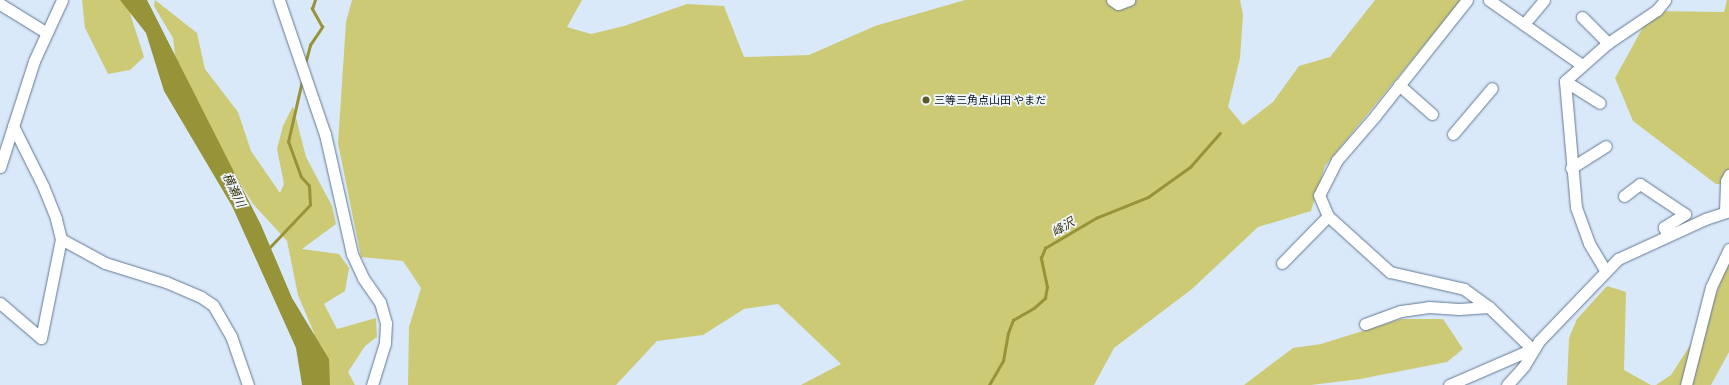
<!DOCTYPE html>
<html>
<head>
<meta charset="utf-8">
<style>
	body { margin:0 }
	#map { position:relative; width:1729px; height:385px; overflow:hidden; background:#d9e9fa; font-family:"PT Sans Narrow","Noto Sans JP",sans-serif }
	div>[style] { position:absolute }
	.green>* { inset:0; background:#cdca76 }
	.water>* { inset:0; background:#979339 }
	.stream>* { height:2.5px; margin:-1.25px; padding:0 1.25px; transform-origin:1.25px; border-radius:1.25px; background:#979339 }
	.roads { filter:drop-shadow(0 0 1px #617892) drop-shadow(0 0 1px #617892) }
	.minor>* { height:11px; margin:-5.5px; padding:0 5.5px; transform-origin:5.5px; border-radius:5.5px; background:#fff }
	.dots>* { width:11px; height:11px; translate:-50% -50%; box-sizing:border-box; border:2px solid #eff5fb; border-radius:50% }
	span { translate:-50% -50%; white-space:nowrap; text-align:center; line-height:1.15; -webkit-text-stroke:3.5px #eff5fb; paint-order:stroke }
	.poi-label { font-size:11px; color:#0a131d }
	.left { translate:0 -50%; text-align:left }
	.water-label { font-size:12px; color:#3a3812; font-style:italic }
</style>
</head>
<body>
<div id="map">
	<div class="green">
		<i style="clip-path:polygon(82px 0,140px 0,130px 13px,144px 57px,130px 70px,108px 74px,85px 28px)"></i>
		<i style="clip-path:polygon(155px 0,197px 33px,205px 69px,238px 112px,251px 151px,280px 193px,284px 184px,277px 149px,283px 126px,293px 106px,306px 157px,332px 206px,336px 224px,302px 249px,339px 254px,349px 268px,345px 291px,324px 304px,337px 329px,376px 318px,377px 337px,365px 346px,348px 372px,355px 385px,329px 385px,323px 370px,314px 333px,298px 295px,287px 241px,253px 204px,179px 86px,173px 38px,154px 6px)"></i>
		<i style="clip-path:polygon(352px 0,582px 0,567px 27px,591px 34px,624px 26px,687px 4px,724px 6px,744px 57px,809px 55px,875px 26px,965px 0,1240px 0,1243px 15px,1240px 58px,1228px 107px,1243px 125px,1273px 102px,1299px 66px,1330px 57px,1375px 0,1461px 0,1325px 166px,1311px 211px,1258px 227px,1192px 289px,1114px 348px,1094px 385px,801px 385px,841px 364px,778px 304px,744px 309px,703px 335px,657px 341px,616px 385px,408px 385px,409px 327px,421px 288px,403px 261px,361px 257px,338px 143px,346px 22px)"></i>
		<i style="clip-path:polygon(1727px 0,1729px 0,1729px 184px,1716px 184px,1633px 121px,1615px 78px,1652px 11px,1724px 12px)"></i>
		<i style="clip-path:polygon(1729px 259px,1729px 352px,1711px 385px,1656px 385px,1671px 375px,1707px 319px)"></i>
		<i style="clip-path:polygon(1607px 286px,1626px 292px,1624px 370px,1651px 385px,1567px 385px,1569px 338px,1577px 319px)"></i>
		<i style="clip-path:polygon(1401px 319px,1443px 319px,1463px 349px,1447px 362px,1360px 379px,1311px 385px,1244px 385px,1293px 348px,1321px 344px)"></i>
	</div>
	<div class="water">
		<i style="clip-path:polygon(120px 0,147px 0,261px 225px,292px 298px,329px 359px,330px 385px,302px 385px,296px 348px,232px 206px,164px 91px,146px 33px)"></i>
	</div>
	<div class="stream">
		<i style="left:305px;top:64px;width:20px;rotate:-75deg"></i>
		<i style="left:310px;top:45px;width:22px;rotate:-56deg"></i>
		<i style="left:322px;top:27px;width:21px;rotate:-119deg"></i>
		<i style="left:312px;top:9px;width:9px;rotate:-72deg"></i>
		<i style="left:269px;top:248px;width:59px;rotate:-46.4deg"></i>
		<i style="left:310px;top:205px;width:19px;rotate:-93deg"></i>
		<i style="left:309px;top:186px;width:12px;rotate:-132deg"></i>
		<i style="left:301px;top:177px;width:37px;rotate:-110deg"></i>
		<i style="left:288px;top:142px;width:63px;rotate:-77.1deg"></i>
		<i style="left:989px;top:385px;width:28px;rotate:-60deg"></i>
		<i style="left:1003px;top:361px;width:28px;rotate:-80deg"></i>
		<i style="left:1008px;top:333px;width:14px;rotate:-69deg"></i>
		<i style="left:1013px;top:320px;width:24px;rotate:-30deg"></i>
		<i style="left:1034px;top:308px;width:15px;rotate:-42deg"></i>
		<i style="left:1045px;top:298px;width:11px;rotate:-80deg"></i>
		<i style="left:1047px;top:287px;width:30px;rotate:-102deg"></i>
		<i style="left:1041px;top:258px;width:11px;rotate:-68deg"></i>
		<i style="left:1045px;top:248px;width:59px;rotate:-30.5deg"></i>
		<i style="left:1096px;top:218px;width:56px;rotate:-22deg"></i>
		<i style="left:1148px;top:197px;width:52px;rotate:-35.5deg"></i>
		<i style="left:1190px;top:167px;width:45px;rotate:-48.6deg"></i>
	</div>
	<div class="roads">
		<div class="minor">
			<i style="left:279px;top:0;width:142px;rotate:71.1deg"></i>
			<i style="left:325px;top:134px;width:123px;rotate:77.3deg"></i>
			<i style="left:352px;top:254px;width:26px;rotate:65deg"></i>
			<i style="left:363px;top:278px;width:29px;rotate:55deg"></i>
			<i style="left:380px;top:302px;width:22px;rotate:74deg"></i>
			<i style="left:386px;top:323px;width:20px;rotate:93deg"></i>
			<i style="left:385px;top:343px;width:44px;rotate:107.2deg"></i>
			<i style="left:1112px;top:0;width:7px;rotate:34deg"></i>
			<i style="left:1118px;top:4px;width:12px;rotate:-20deg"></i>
			<i style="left:1467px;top:0;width:147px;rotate:128.4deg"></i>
			<i style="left:1376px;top:115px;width:60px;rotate:130.9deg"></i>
			<i style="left:1337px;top:160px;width:39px;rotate:117deg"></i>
			<i style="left:1319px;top:195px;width:23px;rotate:67deg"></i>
			<i style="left:1328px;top:216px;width:84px;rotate:42.1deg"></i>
			<i style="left:1390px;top:272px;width:76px;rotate:12.9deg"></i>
			<i style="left:1464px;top:289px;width:31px;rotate:36deg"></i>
			<i style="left:1489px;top:307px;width:60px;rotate:44.3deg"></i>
			<i style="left:1489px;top:0;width:113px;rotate:35deg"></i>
			<i style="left:0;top:4px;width:55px;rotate:31.7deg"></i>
			<i style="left:1582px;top:17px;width:37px;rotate:45deg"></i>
			<i style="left:1524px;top:24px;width:31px;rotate:-50deg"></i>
			<i style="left:1565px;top:81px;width:41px;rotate:32.2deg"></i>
			<i style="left:1399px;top:85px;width:44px;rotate:41.3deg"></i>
			<i style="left:13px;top:126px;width:67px;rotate:63.4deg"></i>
			<i style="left:43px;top:186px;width:35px;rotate:68deg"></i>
			<i style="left:56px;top:219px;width:21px;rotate:76deg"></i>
			<i style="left:61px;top:239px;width:101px;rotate:101.4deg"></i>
			<i style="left:1453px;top:134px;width:60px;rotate:-49.7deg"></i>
			<i style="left:0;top:167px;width:111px;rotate:-72.2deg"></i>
			<i style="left:34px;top:61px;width:67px;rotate:-65.3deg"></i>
			<i style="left:1571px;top:168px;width:41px;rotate:-32.2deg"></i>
			<i style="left:1624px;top:196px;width:20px;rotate:-37deg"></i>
			<i style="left:1640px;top:184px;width:54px;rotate:33.7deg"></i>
			<i style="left:1685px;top:214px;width:25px;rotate:148deg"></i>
			<i style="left:1664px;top:227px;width:9px;rotate:69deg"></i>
			<i style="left:1725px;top:211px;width:30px;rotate:-88deg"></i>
			<i style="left:1726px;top:181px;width:7px;rotate:-63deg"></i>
			<i style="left:61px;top:239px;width:50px;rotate:28.6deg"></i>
			<i style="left:105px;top:263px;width:64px;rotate:17.3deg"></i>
			<i style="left:166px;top:282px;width:38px;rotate:23deg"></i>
			<i style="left:201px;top:297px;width:14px;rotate:34deg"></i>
			<i style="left:213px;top:305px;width:36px;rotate:60deg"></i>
			<i style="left:231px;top:336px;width:52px;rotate:70.9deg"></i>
			<i style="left:1282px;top:263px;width:66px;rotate:-45.6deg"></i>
			<i style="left:1605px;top:270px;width:31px;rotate:-121deg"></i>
			<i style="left:1589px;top:243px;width:38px;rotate:-110deg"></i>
			<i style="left:1576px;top:207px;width:126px;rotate:-95deg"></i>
			<i style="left:1565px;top:81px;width:57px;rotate:-41.5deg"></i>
			<i style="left:1608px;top:43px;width:59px;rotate:-34deg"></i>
			<i style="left:1657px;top:10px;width:13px;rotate:-51deg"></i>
			<i style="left:0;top:303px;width:54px;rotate:40.5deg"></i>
			<i style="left:1365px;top:324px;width:38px;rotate:-20deg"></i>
			<i style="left:1401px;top:311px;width:28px;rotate:-8deg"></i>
			<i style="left:1429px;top:307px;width:30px;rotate:4deg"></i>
			<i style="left:1459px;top:309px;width:30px;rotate:-4deg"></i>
			<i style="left:1449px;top:385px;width:90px;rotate:-23.4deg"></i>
			<i style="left:1507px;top:385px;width:25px;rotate:-48deg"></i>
			<i style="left:1524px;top:366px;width:29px;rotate:-59deg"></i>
			<i style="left:1539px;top:341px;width:114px;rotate:-46.1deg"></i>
			<i style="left:1618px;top:259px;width:96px;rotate:-24.7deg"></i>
			<i style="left:1705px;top:219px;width:25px;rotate:-18deg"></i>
			<i style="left:1686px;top:385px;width:101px;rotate:-75.7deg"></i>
			<i style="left:1711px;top:287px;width:42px;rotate:-64.7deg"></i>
		</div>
	</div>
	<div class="dots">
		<i style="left:926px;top:100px;background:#5d5b27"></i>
	</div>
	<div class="poi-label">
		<span class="left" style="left:934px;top:100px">三等三角点山田 やまだ</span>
	</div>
	<div class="water-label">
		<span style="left:234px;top:190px;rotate:64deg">横瀬川</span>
		<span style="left:1063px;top:227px;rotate:-31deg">峰沢</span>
	</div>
</div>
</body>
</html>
